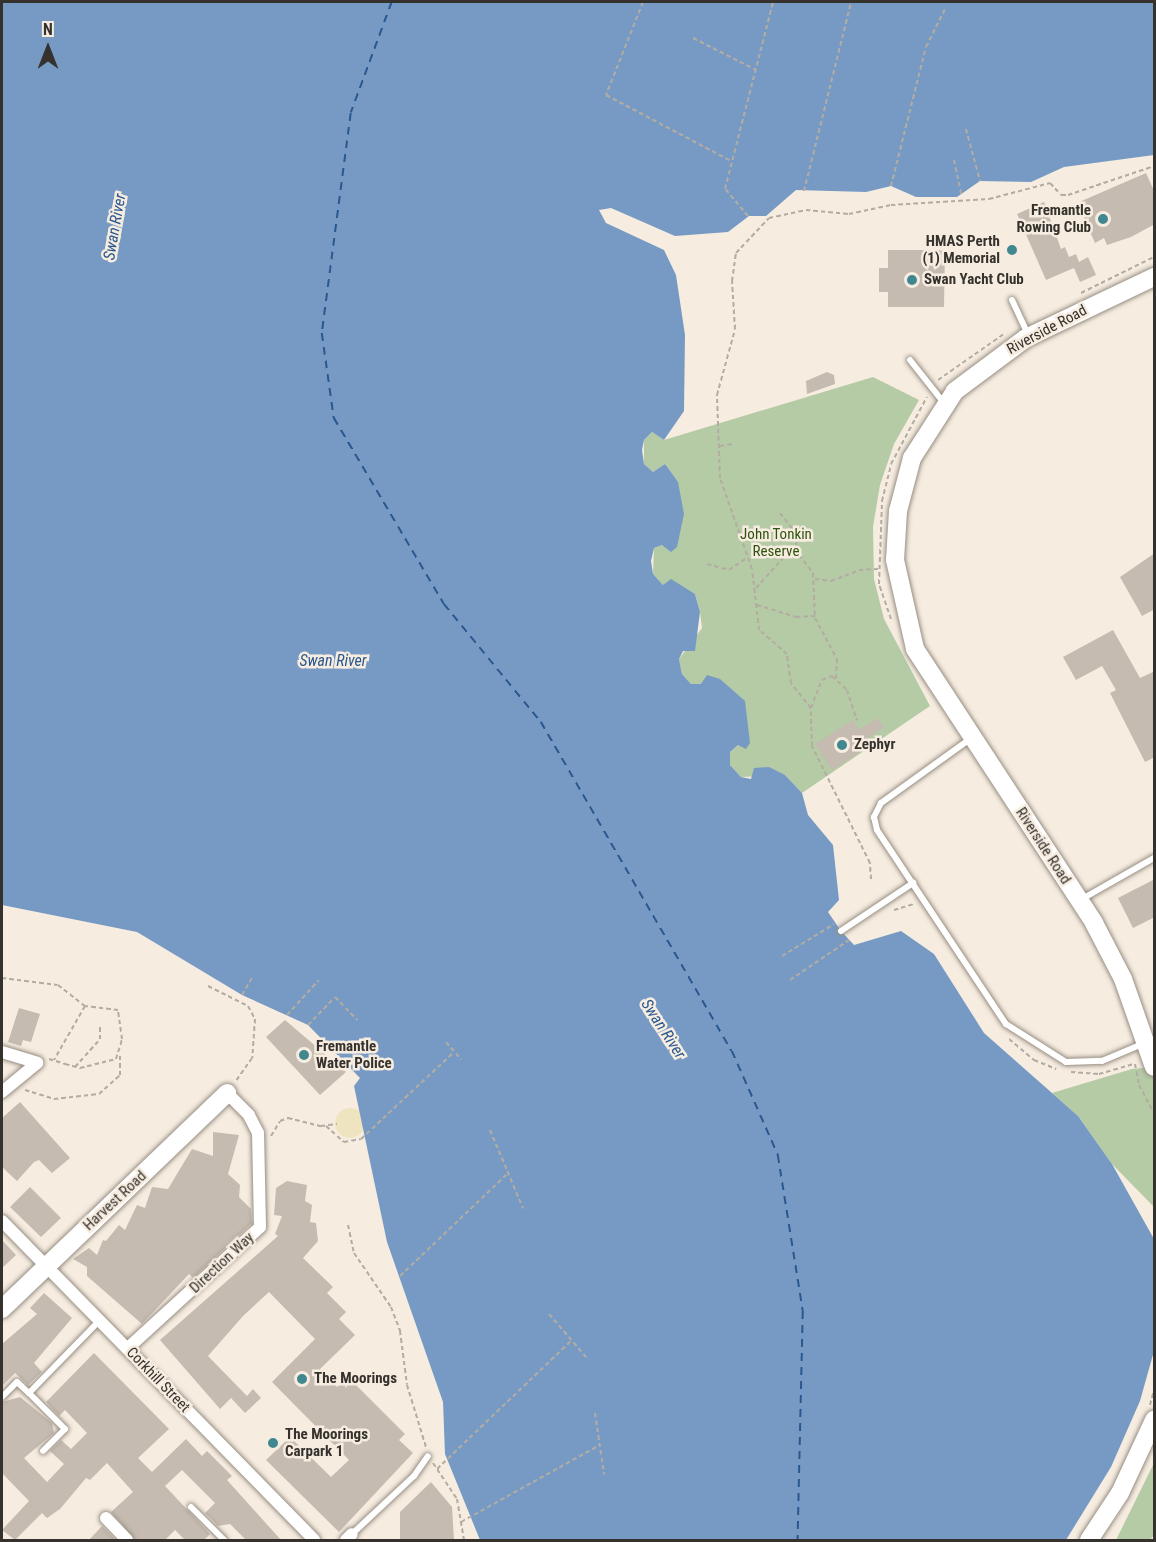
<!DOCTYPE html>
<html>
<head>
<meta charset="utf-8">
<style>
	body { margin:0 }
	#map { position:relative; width:1156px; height:1542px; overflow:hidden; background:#f6ece0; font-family:"Roboto Condensed",sans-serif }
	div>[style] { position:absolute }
	.green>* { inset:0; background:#b4cba6 }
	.sand>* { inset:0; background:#eee4bf }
	.round { border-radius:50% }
	.water>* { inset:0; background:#779ac5 }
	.ferry>* { height:1.5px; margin-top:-0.75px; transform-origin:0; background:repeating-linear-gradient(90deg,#28588f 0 8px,transparent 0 14px) }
	.building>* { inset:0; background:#c5bbb0 }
	.path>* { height:2px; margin-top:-1px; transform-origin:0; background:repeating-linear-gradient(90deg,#b3aca2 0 4.5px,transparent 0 7.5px) }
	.roads { filter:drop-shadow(0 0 2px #978e83) drop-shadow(0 0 2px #978e83) }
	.lane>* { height:6px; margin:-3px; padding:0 3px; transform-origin:3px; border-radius:3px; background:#fff }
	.street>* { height:12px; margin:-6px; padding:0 6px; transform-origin:6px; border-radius:6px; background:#fff }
	.secondary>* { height:18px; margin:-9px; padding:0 9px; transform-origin:9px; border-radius:9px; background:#fff }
	.dots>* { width:16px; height:16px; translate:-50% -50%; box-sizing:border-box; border:3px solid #f6ece0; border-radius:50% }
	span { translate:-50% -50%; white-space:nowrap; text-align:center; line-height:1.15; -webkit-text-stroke:5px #f6ece0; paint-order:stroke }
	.poi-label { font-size:15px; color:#35322d; font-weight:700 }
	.right { translate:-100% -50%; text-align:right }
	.left { translate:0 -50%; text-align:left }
	.street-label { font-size:15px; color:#35322d }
	.park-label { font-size:15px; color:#2e530f }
	.water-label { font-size:16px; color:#28588f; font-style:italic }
	.frame { position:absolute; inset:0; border:3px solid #35322d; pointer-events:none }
	.north { position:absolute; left:18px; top:18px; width:60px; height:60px; -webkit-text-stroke:4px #f6ece0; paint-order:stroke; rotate:0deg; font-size:16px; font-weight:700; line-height:24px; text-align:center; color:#35322d }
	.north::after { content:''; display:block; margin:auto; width:21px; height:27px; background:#35322d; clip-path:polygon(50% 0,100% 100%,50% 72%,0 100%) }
</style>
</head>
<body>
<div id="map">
	<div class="green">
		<i style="clip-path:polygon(873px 377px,919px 400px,894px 444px,880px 485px,873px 527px,874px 579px,884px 619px,930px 706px,802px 793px,785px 775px,741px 777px,730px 765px,730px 752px,738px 745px,701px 684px,691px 684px,682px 674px,679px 659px,702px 628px,700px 612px,695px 594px,663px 585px,653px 574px,654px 548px,662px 545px,665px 464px,653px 472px,644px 464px,644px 440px,652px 432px,664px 440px)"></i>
		<i style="clip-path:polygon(1154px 1067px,1154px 1207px,1112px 1164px,1078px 1116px,1052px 1093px,1132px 1069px)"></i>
		<i style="clip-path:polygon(1154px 1463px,1154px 1535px,1150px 1540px,1116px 1540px)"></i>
	</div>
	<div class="sand">
		<i class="round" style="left:335px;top:1108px;width:30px;height:30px"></i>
	</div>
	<div class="water">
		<i style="clip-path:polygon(2px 2px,1154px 2px,1154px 155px,1064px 167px,1031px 182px,980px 181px,957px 197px,916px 197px,891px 186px,866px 192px,796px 190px,766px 216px,749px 216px,728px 232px,675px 236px,611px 208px,599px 210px,606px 223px,664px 250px,676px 275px,685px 335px,684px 411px,664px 440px,652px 432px,644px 440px,642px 450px,644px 464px,653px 472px,665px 464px,678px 482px,684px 514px,677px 547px,671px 552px,662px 545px,654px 548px,651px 561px,653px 574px,663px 585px,671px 579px,695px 594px,700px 612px,695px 651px,683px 651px,679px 659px,682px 674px,691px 684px,701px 684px,707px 675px,720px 679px,745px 701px,750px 743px,746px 749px,738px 745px,730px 752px,730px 765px,741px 777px,751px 779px,754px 768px,769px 767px,785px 775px,802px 793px,808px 815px,833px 845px,839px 900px,828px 912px,841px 931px,854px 945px,901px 931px,934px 954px,984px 1033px,1078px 1116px,1112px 1164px,1154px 1239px,1154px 1351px,1140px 1401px,1111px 1467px,1066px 1540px,480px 1540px,445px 1454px,443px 1402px,387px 1242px,354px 1086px,360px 1078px,308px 1025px,242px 995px,137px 932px,2px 905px)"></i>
	</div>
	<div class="ferry">
		<i style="left:392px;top:2px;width:118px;rotate:110.3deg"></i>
		<i style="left:351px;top:113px;width:222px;rotate:97.5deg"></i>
		<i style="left:322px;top:333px;width:86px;rotate:82deg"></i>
		<i style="left:334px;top:418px;width:216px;rotate:59.4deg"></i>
		<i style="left:444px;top:604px;width:153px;rotate:50.6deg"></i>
		<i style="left:541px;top:722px;width:380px;rotate:59.9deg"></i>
		<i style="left:732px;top:1051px;width:114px;rotate:66.1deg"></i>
		<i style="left:778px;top:1155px;width:158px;rotate:80.9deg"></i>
		<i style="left:803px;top:1311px;width:229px;rotate:91.3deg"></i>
	</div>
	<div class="building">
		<i style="clip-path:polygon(1146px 173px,1155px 193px,1155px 224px,1131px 237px,1107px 245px,1104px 238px,1095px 243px,1077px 203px)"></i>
		<i style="clip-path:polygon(1044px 202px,1061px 249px,1065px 247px,1069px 257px,1076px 254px,1079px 262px,1088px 257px,1096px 275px,1080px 282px,1074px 268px,1046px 280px,1017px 214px)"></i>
		<i style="clip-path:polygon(888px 250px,945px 250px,944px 307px,888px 307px,888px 292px,879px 292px,879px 268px,888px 268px)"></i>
		<i style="clip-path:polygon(827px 372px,834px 375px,835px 384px,807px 394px,806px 381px)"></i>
		<i style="clip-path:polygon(1155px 553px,1155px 609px,1142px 616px,1120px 577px)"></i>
		<i style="clip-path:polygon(1113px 630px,1140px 678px,1155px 671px,1155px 757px,1145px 762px,1110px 693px,1116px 690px,1102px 666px,1076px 680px,1063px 657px)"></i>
		<i style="clip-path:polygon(878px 718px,884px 727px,865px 740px,870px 746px,832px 770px,815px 744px,853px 720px,859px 730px)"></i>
		<i style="clip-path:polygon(1155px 879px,1155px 917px,1133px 928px,1118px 898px)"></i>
		<i style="clip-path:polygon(19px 1008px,40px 1014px,31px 1042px,23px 1040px,21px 1046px,8px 1042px)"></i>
		<i style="clip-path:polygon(285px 1020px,346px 1072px,320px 1095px,266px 1037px)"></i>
		<i style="clip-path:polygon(20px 1102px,70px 1158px,52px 1173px,39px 1160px,34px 1162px,17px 1181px,2px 1167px,2px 1118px)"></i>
		<i style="clip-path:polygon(213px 1132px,239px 1135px,228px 1174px,240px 1185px,239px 1197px,251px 1209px,252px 1223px,193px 1278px,189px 1274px,142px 1324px,87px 1276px,87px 1267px,73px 1259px,89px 1248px,97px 1255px,103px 1240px,106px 1241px,119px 1225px,125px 1230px,137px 1205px,145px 1208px,152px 1187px,168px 1189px,192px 1149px,213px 1156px)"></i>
		<i style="clip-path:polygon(287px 1181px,307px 1185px,305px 1201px,312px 1205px,310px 1222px,316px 1223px,318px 1241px,303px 1258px,333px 1287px,327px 1293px,346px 1312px,339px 1319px,355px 1335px,320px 1369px,337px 1387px,348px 1377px,405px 1434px,399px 1440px,413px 1453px,339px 1532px,266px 1460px,290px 1437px,331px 1477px,349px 1460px,272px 1382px,315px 1339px,269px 1292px,243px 1316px,208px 1356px,247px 1396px,253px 1389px,261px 1398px,245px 1413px,231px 1398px,220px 1409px,160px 1340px,278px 1236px,275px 1234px,282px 1216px,274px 1215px,276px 1188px)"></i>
		<i style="clip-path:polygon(30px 1187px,61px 1218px,41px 1237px,10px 1207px)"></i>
		<i style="clip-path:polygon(2px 1240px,16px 1255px,2px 1268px)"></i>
		<i style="clip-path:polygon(44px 1293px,72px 1318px,34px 1363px,42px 1372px,28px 1385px,15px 1373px,2px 1386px,2px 1344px,37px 1314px,30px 1308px)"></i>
		<i style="clip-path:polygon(94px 1353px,169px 1429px,138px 1458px,152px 1472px,186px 1439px,202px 1456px,207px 1451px,232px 1476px,227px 1480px,281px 1540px,246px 1540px,230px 1524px,218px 1526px,205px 1513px,215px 1503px,182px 1470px,165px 1486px,210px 1534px,204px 1540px,185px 1540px,175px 1530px,165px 1540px,135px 1540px,111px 1512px,133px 1492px,107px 1463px,90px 1480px,86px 1478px,60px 1509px,47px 1518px,42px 1513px,15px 1540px,2px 1530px,29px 1501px,2px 1473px,2px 1402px,20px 1397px,52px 1423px,54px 1433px,24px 1458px,47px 1482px,64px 1464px,50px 1451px,61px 1440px,71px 1449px,87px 1433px,65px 1410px,59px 1416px,46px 1402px)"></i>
		<i style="clip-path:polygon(431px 1482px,452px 1507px,454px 1540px,400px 1540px,400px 1512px)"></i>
		<i style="clip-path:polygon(102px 1526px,116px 1540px,89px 1540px)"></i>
	</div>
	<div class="path">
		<i style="left:643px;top:2px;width:100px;rotate:111.7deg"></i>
		<i style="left:606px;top:95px;width:141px;rotate:27.8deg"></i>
		<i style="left:693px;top:38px;width:71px;rotate:26.9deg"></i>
		<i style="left:966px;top:129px;width:54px;rotate:74.9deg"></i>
		<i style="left:954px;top:160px;width:35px;rotate:78deg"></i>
		<i style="left:891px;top:186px;width:143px;rotate:-75.9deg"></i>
		<i style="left:926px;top:47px;width:42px;rotate:-63.4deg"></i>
		<i style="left:804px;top:191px;width:195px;rotate:-76deg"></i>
		<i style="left:748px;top:216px;width:35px;rotate:-130deg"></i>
		<i style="left:725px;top:189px;width:193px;rotate:-75.6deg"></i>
		<i style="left:1081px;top:293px;width:81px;rotate:-26.3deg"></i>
		<i style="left:938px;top:380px;width:82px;rotate:-35deg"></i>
		<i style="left:720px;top:446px;width:12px;rotate:-9deg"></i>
		<i style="left:780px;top:513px;width:18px;rotate:52deg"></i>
		<i style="left:791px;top:527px;width:29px;rotate:74deg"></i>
		<i style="left:799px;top:555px;width:23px;rotate:52deg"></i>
		<i style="left:813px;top:573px;width:45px;rotate:87.5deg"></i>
		<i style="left:815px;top:618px;width:47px;rotate:61.8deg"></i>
		<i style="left:837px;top:659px;width:19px;rotate:93deg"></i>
		<i style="left:707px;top:564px;width:23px;rotate:15deg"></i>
		<i style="left:729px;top:570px;width:22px;rotate:-34deg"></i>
		<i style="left:815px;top:579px;width:16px;rotate:7deg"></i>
		<i style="left:831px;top:581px;width:30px;rotate:-21deg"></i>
		<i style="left:859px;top:570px;width:19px;rotate:-3deg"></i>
		<i style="left:756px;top:588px;width:58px;rotate:-47.8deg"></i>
		<i style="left:757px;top:605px;width:41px;rotate:17.1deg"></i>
		<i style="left:796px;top:617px;width:19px;rotate:-3deg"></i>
		<i style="left:891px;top:619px;width:37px;rotate:-109deg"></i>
		<i style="left:879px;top:584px;width:83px;rotate:-87.9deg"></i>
		<i style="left:882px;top:501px;width:38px;rotate:-76deg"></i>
		<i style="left:891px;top:464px;width:76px;rotate:-61.8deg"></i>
		<i style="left:811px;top:708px;width:30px;rotate:-69deg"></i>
		<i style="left:822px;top:680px;width:11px;rotate:-22deg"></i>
		<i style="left:832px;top:676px;width:21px;rotate:43deg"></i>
		<i style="left:847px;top:690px;width:32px;rotate:72deg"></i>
		<i style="left:871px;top:879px;width:16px;rotate:-94deg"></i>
		<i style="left:870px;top:863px;width:131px;rotate:-116.4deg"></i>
		<i style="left:812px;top:746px;width:38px;rotate:-92deg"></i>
		<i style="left:811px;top:708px;width:32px;rotate:-129deg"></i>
		<i style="left:791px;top:683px;width:29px;rotate:-98deg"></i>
		<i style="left:787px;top:654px;width:37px;rotate:-139deg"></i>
		<i style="left:759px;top:630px;width:61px;rotate:-96.5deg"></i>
		<i style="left:752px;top:569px;width:96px;rotate:-109.4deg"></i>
		<i style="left:720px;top:478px;width:83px;rotate:-92.1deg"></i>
		<i style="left:717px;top:395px;width:68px;rotate:-74.7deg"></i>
		<i style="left:735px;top:329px;width:48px;rotate:-93.6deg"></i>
		<i style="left:732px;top:281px;width:28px;rotate:-82deg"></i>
		<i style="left:736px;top:253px;width:48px;rotate:-46.7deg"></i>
		<i style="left:769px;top:218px;width:38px;rotate:-12deg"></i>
		<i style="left:806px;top:210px;width:43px;rotate:5.3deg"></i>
		<i style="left:849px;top:214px;width:43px;rotate:-12.1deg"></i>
		<i style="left:891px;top:205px;width:98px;rotate:-3.5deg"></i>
		<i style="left:989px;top:199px;width:63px;rotate:-14.7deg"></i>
		<i style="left:1050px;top:183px;width:16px;rotate:47deg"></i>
		<i style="left:1061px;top:195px;width:7px"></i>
		<i style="left:1068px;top:195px;width:91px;rotate:-18.6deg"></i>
		<i style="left:894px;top:910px;width:21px;rotate:-17deg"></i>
		<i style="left:782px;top:956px;width:61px;rotate:-31.6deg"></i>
		<i style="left:2px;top:978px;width:56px;rotate:7.1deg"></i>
		<i style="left:58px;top:985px;width:34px;rotate:38deg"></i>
		<i style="left:790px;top:980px;width:71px;rotate:-34.1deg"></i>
		<i style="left:208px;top:986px;width:45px;rotate:26.6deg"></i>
		<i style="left:248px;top:1006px;width:15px;rotate:62deg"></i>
		<i style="left:255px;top:1019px;width:39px;rotate:94deg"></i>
		<i style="left:252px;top:1058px;width:28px;rotate:125deg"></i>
		<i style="left:242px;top:995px;width:20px;rotate:-60deg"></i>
		<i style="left:287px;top:1015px;width:47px;rotate:-47.6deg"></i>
		<i style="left:308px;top:1025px;width:39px;rotate:-46deg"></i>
		<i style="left:335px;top:997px;width:32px;rotate:46deg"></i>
		<i style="left:1009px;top:1039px;width:33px;rotate:40deg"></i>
		<i style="left:1034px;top:1060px;width:24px;rotate:22deg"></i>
		<i style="left:446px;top:1042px;width:23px;rotate:49deg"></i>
		<i style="left:49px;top:1059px;width:17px;rotate:17deg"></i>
		<i style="left:65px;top:1064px;width:16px;rotate:15deg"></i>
		<i style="left:80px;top:1068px;width:37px;rotate:-14deg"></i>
		<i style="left:116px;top:1059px;width:21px;rotate:-73deg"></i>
		<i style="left:122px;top:1039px;width:29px;rotate:-98deg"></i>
		<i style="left:118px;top:1010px;width:33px;rotate:-173deg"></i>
		<i style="left:85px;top:1006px;width:62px;rotate:119.9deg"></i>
		<i style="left:1135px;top:1064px;width:21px;rotate:79deg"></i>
		<i style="left:1139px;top:1085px;width:32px;rotate:62deg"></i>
		<i style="left:75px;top:1067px;width:38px;rotate:-48deg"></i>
		<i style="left:100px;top:1039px;width:15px;rotate:-90deg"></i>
		<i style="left:1071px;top:1072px;width:28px;rotate:4deg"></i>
		<i style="left:1099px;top:1074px;width:37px;rotate:-16deg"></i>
		<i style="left:25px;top:1090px;width:30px;rotate:17deg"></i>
		<i style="left:54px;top:1099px;width:45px;rotate:-6.3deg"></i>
		<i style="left:99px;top:1094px;width:28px;rotate:-42deg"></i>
		<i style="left:120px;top:1075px;width:19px;rotate:-90deg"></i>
		<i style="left:326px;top:1126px;width:24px;rotate:42deg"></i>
		<i style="left:344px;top:1142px;width:17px;rotate:-10deg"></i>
		<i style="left:361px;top:1139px;width:127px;rotate:-43.1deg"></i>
		<i style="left:490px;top:1130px;width:85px;rotate:67.1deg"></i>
		<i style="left:271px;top:1136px;width:17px;rotate:-59deg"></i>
		<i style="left:280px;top:1121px;width:9px;rotate:-21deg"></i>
		<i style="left:288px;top:1118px;width:34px;rotate:14deg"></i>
		<i style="left:321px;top:1126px;width:16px;rotate:-7deg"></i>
		<i style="left:348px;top:1225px;width:29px;rotate:78deg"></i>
		<i style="left:354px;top:1253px;width:65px;rotate:55.6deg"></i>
		<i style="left:391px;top:1307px;width:26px;rotate:69deg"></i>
		<i style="left:400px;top:1331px;width:54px;rotate:82.6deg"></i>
		<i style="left:407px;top:1385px;width:65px;rotate:73deg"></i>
		<i style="left:400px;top:1276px;width:149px;rotate:-43.6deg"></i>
		<i style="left:549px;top:1314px;width:57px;rotate:49.3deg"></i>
		<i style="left:1150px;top:1405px;width:16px;rotate:-75deg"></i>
		<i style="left:595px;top:1413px;width:62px;rotate:81.6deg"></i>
		<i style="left:433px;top:1463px;width:43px;rotate:56.3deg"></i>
		<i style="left:457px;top:1499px;width:42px;rotate:80.3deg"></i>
		<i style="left:437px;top:1469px;width:187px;rotate:-43.7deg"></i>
		<i style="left:461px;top:1522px;width:159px;rotate:-29deg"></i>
	</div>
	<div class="roads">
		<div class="lane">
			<i style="left:1012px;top:300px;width:38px;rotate:65deg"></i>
			<i style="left:910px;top:360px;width:55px;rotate:51.7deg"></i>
			<i style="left:970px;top:739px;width:110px;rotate:144.3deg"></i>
			<i style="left:881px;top:803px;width:16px;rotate:117deg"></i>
			<i style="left:874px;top:817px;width:13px;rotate:77deg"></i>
			<i style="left:877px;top:830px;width:233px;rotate:56.4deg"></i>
			<i style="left:1006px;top:1024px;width:71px;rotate:32.3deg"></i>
			<i style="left:1066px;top:1062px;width:36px;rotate:-2deg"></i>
			<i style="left:1102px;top:1061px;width:56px;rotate:-22.9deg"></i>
			<i style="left:1082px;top:899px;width:83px;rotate:-29.7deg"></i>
			<i style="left:841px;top:931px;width:87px;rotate:-33.7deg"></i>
			<i style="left:29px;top:1393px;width:51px;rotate:45deg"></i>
			<i style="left:65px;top:1429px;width:31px;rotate:135deg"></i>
			<i style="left:2px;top:1397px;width:21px;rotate:-45deg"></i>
			<i style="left:17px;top:1382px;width:16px;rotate:43deg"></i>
			<i style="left:29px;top:1393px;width:102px;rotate:-45.8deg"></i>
			<i style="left:191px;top:1507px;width:47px;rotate:45deg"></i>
			<i style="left:352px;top:1534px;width:85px;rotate:-43.1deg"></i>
			<i style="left:414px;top:1476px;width:24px;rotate:-55deg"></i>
		</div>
		<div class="street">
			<i style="left:2px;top:1052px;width:37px;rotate:17deg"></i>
			<i style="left:2px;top:1092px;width:45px;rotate:-39.6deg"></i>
			<i style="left:2px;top:1221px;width:446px;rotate:45.6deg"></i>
			<i style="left:128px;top:1348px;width:179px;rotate:-42.5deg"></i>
			<i style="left:260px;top:1227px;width:94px;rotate:-91.2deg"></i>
			<i style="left:258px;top:1133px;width:20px;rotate:-117deg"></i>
			<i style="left:249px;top:1115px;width:31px;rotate:-135deg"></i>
			<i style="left:106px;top:1518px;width:30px;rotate:46deg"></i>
			<i style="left:346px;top:1540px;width:8px;rotate:-45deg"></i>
		</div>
		<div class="secondary">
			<i style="left:1154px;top:277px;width:142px;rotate:154.5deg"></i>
			<i style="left:1026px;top:338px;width:89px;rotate:143.3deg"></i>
			<i style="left:955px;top:391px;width:80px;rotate:122.7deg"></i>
			<i style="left:912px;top:458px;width:55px;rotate:104.8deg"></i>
			<i style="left:898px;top:511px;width:49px;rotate:93.5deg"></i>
			<i style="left:895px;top:560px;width:91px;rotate:77.3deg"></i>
			<i style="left:915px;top:649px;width:327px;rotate:56.8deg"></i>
			<i style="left:1094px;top:923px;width:63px;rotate:62.6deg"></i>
			<i style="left:1123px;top:979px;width:93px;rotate:70.6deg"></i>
			<i style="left:2px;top:1309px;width:312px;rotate:-43.8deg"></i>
			<i style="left:1089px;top:1540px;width:56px;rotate:-56.6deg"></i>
			<i style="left:1120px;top:1493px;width:81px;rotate:-65deg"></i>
		</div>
	</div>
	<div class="dots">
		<i style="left:1103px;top:219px;background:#40878f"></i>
		<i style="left:1012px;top:250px;background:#40878f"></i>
		<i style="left:912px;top:280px;background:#40878f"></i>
		<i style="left:842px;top:745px;background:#40878f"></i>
		<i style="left:304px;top:1055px;background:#40878f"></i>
		<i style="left:302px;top:1379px;background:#40878f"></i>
		<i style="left:273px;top:1443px;background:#40878f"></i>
	</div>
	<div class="poi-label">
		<span class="right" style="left:1091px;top:219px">Fremantle<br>Rowing Club</span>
		<span class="right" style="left:1000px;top:250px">HMAS Perth<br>(1) Memorial</span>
		<span class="left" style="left:924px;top:280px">Swan Yacht Club</span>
		<span class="left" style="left:854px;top:745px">Zephyr</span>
		<span class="left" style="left:316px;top:1055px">Fremantle<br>Water Police</span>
		<span class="left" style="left:314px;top:1379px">The Moorings</span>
		<span class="left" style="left:285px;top:1443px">The Moorings<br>Carpark 1</span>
	</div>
	<div class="street-label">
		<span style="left:1047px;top:330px;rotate:-28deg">Riverside Road</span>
		<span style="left:1043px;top:846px;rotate:57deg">Riverside Road</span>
		<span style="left:115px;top:1201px;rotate:-43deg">Harvest Road</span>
		<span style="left:222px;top:1263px;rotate:-43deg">Direction Way</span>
		<span style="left:158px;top:1380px;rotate:46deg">Corkhill Street</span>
	</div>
	<div class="park-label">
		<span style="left:776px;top:543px">John Tonkin<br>Reserve</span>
	</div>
	<div class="water-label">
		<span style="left:115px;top:227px;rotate:-80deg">Swan River</span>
		<span style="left:333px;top:661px">Swan River</span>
		<span style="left:663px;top:1029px;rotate:57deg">Swan River</span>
	</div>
	<div class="frame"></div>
	<div class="north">N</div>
</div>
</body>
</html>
